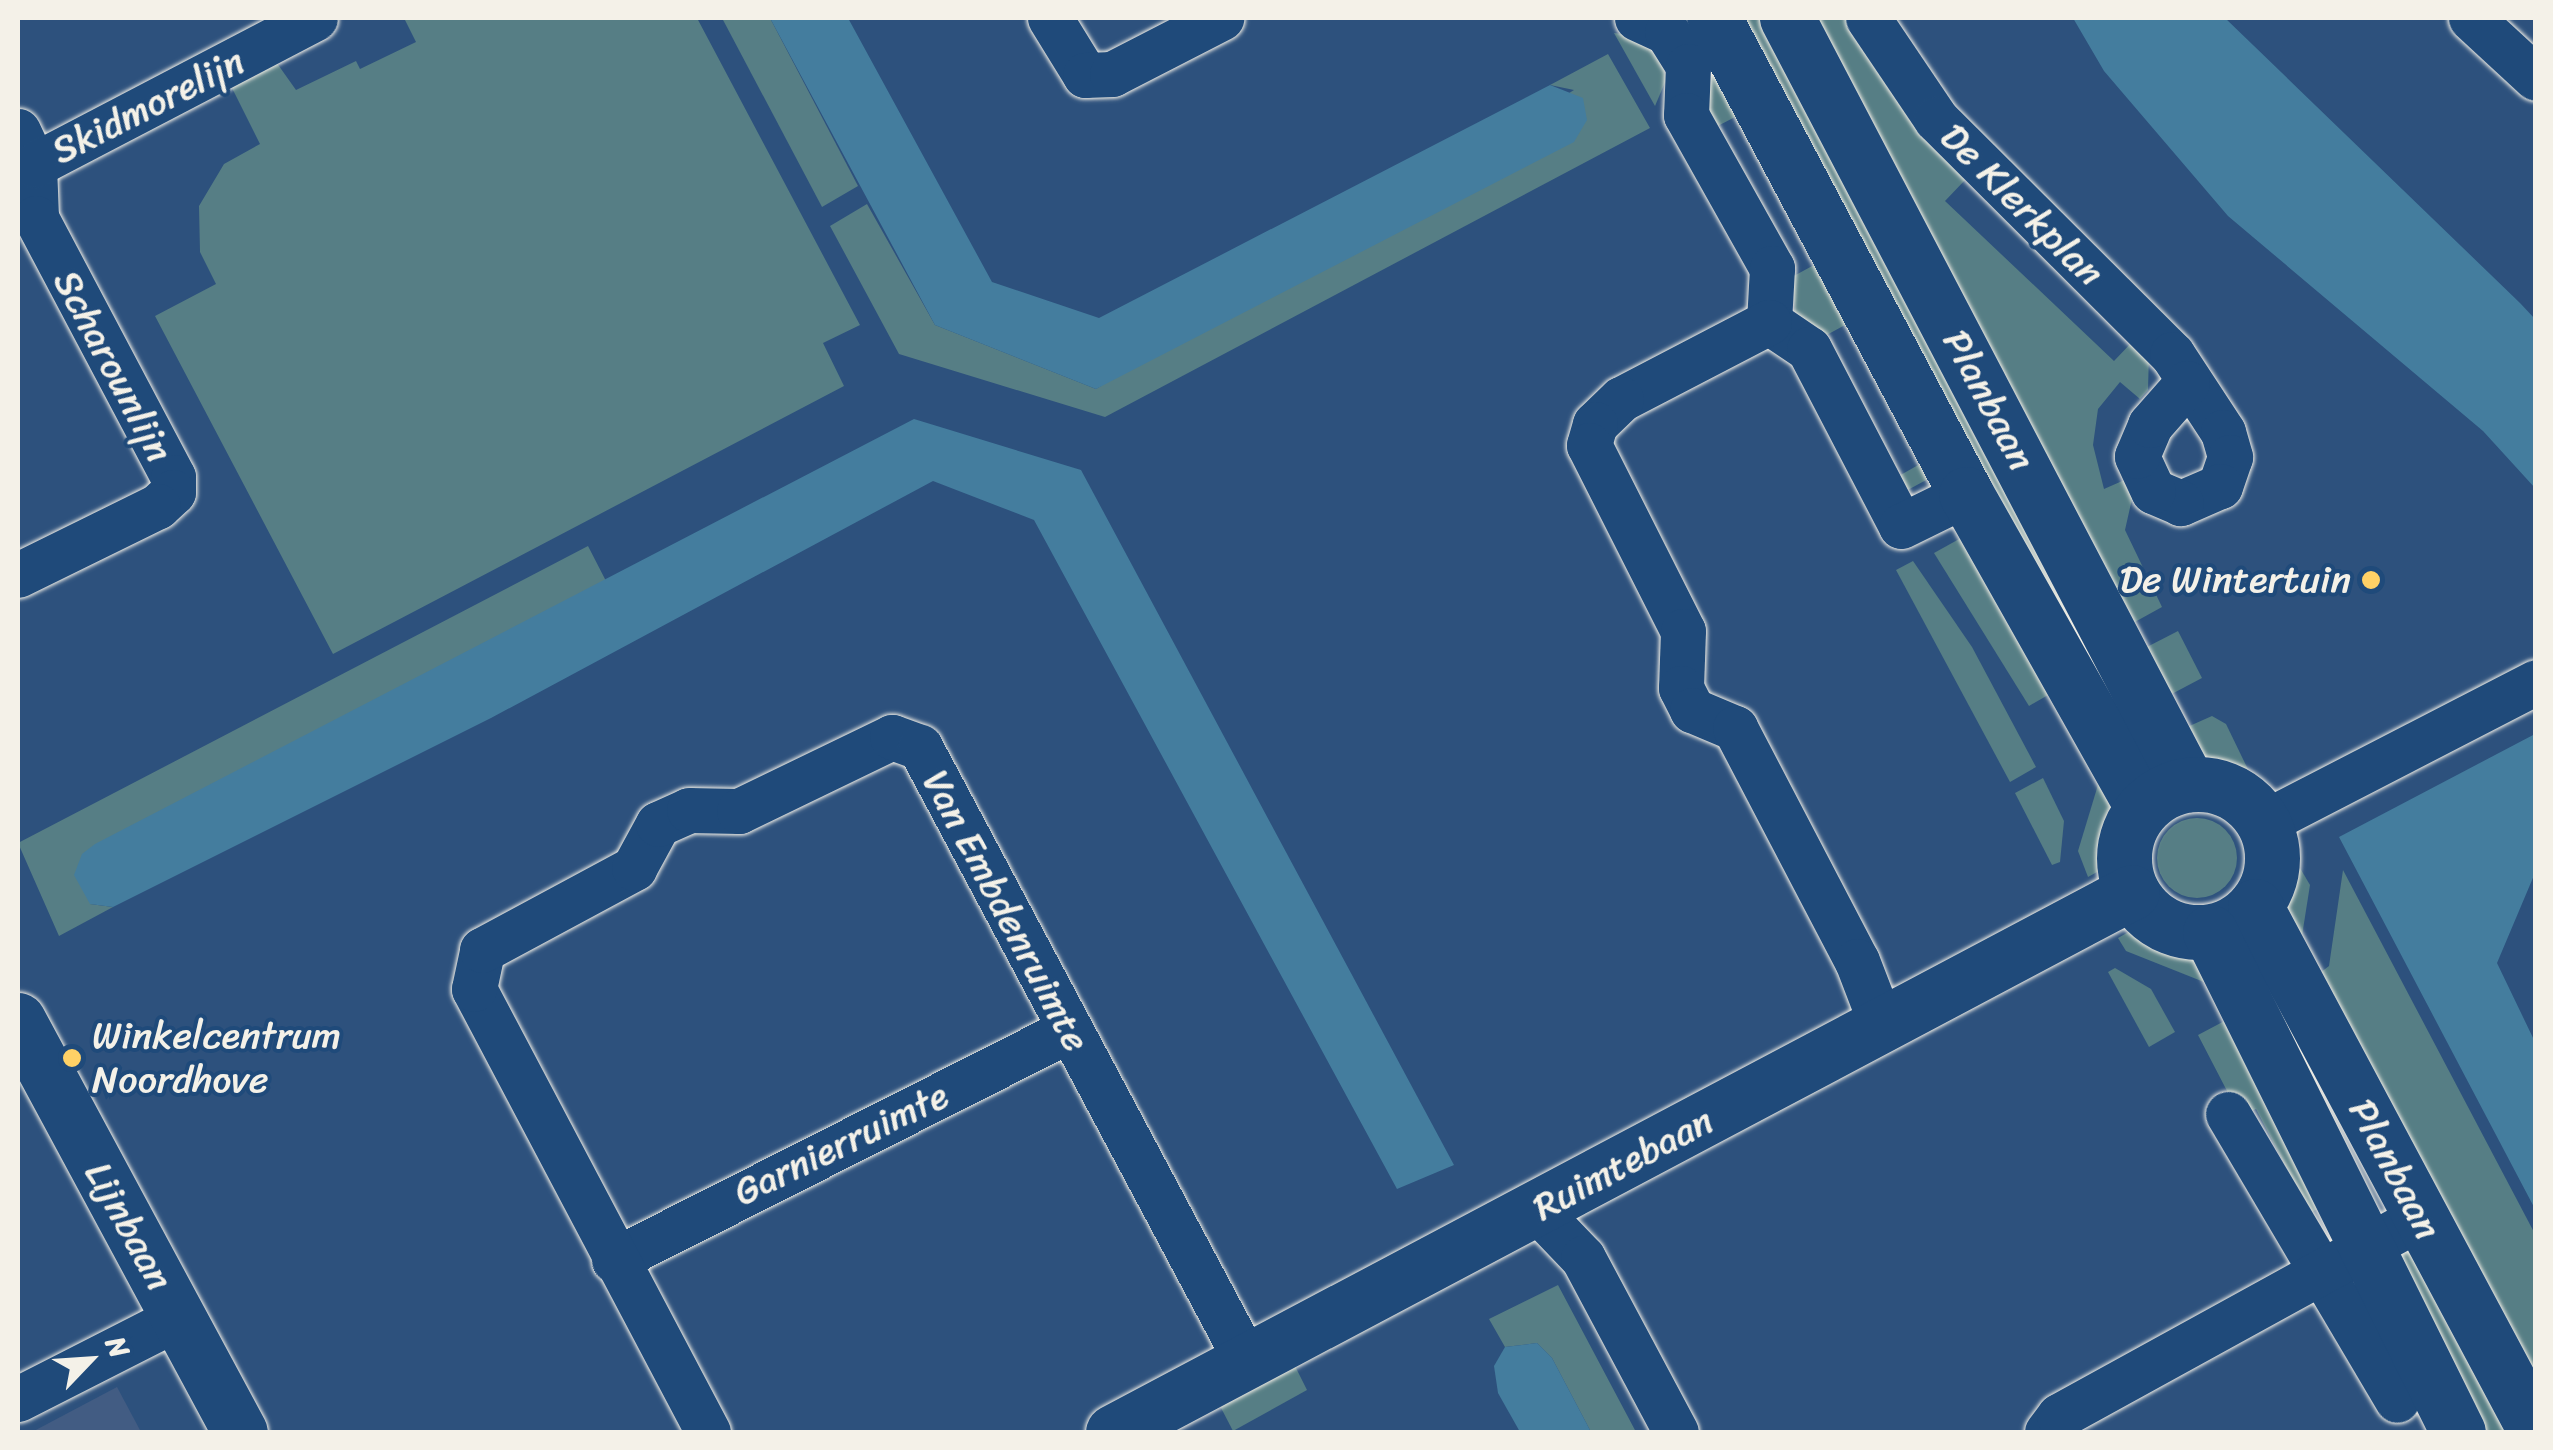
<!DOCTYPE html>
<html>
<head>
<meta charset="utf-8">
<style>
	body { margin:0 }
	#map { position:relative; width:2553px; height:1450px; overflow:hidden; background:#2d517d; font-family:Sriracha,sans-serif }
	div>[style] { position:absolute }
	.built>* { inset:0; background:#425c83 }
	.green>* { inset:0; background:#567e85 }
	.round { border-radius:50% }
	.water>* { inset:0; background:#447d9e }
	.roads { filter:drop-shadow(0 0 2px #f4f1e8) drop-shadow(0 0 2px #f4f1e8) }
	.street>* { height:45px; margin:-22.5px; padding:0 22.5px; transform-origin:22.5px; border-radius:22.5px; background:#1f4a7a }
	.secondary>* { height:55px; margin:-27.5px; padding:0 27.5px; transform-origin:27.5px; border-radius:27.5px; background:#1f4a7a }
	.secondary>.ring { margin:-27.5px; padding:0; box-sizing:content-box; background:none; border:55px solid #1f4a7a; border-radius:50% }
	.dots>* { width:28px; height:28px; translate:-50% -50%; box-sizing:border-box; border:5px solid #1f4a7a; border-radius:50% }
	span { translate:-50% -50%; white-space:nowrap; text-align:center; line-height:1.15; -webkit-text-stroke:8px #1f4a7a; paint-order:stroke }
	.street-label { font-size:38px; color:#f4f1e8 }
	.poi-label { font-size:38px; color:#f4f1e8 }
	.right { translate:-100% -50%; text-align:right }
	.left { translate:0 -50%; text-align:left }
	.frame { position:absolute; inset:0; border:20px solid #f4f1e8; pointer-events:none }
	.north { position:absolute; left:40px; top:1310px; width:100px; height:100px; -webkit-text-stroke:8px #1f4a7a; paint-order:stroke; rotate:65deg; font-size:28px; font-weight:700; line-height:40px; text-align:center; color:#f4f1e8 }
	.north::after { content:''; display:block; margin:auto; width:35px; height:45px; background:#f4f1e8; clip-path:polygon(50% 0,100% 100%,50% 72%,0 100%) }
</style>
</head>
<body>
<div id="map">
	<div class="built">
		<i style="clip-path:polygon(117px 1387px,141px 1432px,32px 1432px)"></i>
	</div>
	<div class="green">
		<i style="clip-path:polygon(404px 18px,697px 18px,860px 325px,823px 343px,844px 386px,333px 654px,155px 316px,216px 284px,200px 252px,199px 206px,224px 164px,260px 144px,230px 84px,274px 59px,296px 90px,356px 61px,360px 69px,416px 42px)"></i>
		<i style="clip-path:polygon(722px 18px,770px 18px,858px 186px,822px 207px)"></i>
		<i style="clip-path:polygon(1682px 18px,1698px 18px,1941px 472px,1904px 492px,1897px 477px,1920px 464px,1845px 325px,1823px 337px,1795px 312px,1792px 277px,1814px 265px,1735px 117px,1712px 129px)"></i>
		<i style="clip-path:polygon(1735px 18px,1774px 18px,2119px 673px,2112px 722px)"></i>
		<i style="clip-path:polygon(1813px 18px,1849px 18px,1966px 179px,1945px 201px,2114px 361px,2134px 340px,2149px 354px,2148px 390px,2140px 399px,2120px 382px,2098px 409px,2093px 445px,2104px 489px,2129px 478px,2134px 490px,2125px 530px,2162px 607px,2133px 623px)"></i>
		<i style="clip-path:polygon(1614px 33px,1639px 36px,1660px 52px,1666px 80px,1655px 106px)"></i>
		<i style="clip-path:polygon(1608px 54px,1650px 128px,1105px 417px,899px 354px,830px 226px,867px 204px,935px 325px,1096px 389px,1574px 90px,1550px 85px)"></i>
		<i style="clip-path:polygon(1970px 533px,2055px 691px,2029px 706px,1934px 553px)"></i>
		<i style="clip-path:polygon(588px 546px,606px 581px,95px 845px,90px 904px,113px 907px,59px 936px,18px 843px)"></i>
		<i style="clip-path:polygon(1913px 561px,1972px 647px,2036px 767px,2010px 782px,1896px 570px)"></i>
		<i style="clip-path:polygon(2178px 631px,2202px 678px,2166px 697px,2145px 648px)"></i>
		<i style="clip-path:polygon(2212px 716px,2226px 724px,2258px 790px,2203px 760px,2176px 732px)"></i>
		<i style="clip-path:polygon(2101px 775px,2115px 813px,2108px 866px,2088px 877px,2078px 851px)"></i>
		<i style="clip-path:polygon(2043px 778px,2064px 821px,2060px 862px,2052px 865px,2015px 793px)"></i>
		<i class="round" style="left:2157px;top:818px;width:80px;height:80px"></i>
		<i style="clip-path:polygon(2287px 846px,2310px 885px,2301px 942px,2282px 899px)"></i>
		<i style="clip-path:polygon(2343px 870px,2535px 1234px,2535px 1397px,2312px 979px,2329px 966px)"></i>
		<i style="clip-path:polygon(2139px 926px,2199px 959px,2214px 986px,2126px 951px,2118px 938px)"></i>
		<i style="clip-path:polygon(2115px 968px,2151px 989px,2175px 1032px,2149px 1047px,2108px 972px)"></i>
		<i style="clip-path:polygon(2232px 1017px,2326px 1204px,2310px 1213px,2256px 1109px,2240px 1116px,2198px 1035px)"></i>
		<i style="clip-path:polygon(2407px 1244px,2522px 1432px,2481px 1432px,2388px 1256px)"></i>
		<i style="clip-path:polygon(1558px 1285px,1636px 1432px,1591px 1432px,1552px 1358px,1537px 1343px,1505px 1347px,1489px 1319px)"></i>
		<i style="clip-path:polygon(1293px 1362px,1307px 1390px,1233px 1431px,1218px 1402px)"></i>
	</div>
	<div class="water">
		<i style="clip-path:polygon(770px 18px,848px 18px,992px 282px,1099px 318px,1550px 85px,1583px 98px,1587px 120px,1574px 142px,1096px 389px,935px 325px)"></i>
		<i style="clip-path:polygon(2073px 18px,2225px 18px,2520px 303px,2535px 319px,2535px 488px,2483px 431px,2228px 216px,2104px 71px)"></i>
		<i style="clip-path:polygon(914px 419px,1081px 470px,1454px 1165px,1397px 1189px,1034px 520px,933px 481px,491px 718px,113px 907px,90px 904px,74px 875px,82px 854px,95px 844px)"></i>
		<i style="clip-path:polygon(2535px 734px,2535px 873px,2497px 963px,2535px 1042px,2535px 1209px,2339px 837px)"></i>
		<i style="clip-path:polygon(1537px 1343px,1552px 1358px,1591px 1432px,1520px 1432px,1498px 1393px,1494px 1366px,1505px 1347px)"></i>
	</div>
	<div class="roads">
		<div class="street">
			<i style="left:1050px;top:18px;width:67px;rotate:58.4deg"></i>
			<i style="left:1085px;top:75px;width:27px;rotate:-2deg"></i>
			<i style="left:1112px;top:74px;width:123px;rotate:-27.2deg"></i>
			<i style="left:1637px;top:18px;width:33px;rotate:25deg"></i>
			<i style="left:1667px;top:32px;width:40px;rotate:58deg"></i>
			<i style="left:1688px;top:66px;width:49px;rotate:92.3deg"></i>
			<i style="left:1686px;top:115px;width:176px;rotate:60.7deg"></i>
			<i style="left:1772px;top:268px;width:54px;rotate:93.2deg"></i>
			<i style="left:1769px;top:322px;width:48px;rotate:34deg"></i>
			<i style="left:1809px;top:349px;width:199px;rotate:62.5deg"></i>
			<i style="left:1901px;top:526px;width:72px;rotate:-26.2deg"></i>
			<i style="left:1868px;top:18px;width:122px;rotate:56deg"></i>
			<i style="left:1936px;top:119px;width:333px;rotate:44.9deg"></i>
			<i style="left:2172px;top:354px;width:93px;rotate:56.8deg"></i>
			<i style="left:2223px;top:432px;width:26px;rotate:74deg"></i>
			<i style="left:2230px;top:457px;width:31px;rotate:109deg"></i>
			<i style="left:2220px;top:486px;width:43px;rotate:156.4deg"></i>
			<i style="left:2181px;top:503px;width:30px;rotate:-157deg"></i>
			<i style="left:2153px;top:491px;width:38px;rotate:-115deg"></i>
			<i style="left:2137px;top:456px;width:34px;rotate:-67deg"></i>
			<i style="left:2150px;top:425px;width:56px;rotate:-48.6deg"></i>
			<i style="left:2471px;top:18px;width:88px;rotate:42.7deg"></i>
			<i style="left:18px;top:131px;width:38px;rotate:65deg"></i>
			<i style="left:34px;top:165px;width:53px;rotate:87.8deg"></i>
			<i style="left:36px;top:218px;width:293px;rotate:62.1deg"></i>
			<i style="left:173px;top:477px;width:15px;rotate:90deg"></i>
			<i style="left:173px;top:492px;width:21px;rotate:137deg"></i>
			<i style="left:158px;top:506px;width:156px;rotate:153.8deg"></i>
			<i style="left:34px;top:165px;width:317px;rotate:-27.6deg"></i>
			<i style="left:1769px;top:322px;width:167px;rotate:152.5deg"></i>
			<i style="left:1621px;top:399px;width:36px;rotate:136deg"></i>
			<i style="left:1595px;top:424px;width:22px;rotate:106deg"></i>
			<i style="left:1589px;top:445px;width:208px;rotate:63.2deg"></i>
			<i style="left:1683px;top:631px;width:57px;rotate:92deg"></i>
			<i style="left:1681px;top:688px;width:25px;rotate:63deg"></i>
			<i style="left:1692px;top:710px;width:47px;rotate:22.7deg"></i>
			<i style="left:1735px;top:728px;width:263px;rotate:62.4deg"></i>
			<i style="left:1857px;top:961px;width:70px;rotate:69deg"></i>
			<i style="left:2263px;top:823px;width:307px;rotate:-27.3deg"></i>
			<i style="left:2228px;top:1114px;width:332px;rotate:59.4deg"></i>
			<i style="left:1537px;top:1210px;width:66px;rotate:46.2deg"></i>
			<i style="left:1583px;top:1258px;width:197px;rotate:61.9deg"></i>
			<i style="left:614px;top:1260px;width:510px;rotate:-26.82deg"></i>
			<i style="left:18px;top:1399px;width:181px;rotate:-27deg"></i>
			<i style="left:708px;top:1432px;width:501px;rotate:-117.84deg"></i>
			<i style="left:474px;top:989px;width:40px;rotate:-78deg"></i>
			<i style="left:482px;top:950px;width:173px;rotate:-28.3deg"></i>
			<i style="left:634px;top:868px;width:50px;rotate:-61.4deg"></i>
			<i style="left:658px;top:824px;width:34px;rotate:-24deg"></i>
			<i style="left:689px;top:810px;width:50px;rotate:1.1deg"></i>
			<i style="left:739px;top:811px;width:170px;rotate:-25.8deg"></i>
			<i style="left:892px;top:737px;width:30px;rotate:20deg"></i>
			<i style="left:920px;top:747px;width:699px;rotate:62deg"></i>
			<i style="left:2047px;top:1432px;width:20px;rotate:-53deg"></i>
			<i style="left:2059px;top:1416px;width:413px;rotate:-28.8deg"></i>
		</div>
		<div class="secondary">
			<i style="left:1714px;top:18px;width:539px;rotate:62.1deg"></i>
			<i style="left:1966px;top:494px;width:360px;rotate:60.6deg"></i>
			<i style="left:1787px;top:18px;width:865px;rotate:62.37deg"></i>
			<i class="ring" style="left:2124px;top:784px;width:93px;height:93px"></i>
			<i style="left:2255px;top:906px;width:596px;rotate:61.89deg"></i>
			<i style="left:2210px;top:932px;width:558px;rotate:63.62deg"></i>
			<i style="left:18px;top:1020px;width:468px;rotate:61.7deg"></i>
			<i style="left:1113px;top:1432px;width:1153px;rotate:-27.92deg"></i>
		</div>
	</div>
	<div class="dots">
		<i style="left:2371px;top:580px;background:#ffd166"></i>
		<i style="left:72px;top:1058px;background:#ffd166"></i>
	</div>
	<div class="street-label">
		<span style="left:148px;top:106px;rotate:-27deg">Skidmorelijn</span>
		<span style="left:2022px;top:205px;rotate:45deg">De Klerkplan</span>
		<span style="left:113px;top:366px;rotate:62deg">Scharounlijn</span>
		<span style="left:1989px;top:400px;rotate:62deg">Planbaan</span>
		<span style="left:1006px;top:911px;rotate:62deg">Van Embdenruimte</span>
		<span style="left:841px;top:1144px;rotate:-26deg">Garnierruimte</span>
		<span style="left:1623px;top:1164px;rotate:-28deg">Ruimtebaan</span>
		<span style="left:2395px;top:1169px;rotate:62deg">Planbaan</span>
		<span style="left:129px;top:1226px;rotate:61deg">Lijnbaan</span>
	</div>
	<div class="poi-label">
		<span class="right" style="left:2351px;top:580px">De Wintertuin</span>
		<span class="left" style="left:92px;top:1058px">Winkelcentrum<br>Noordhove</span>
	</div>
	<div class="frame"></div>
	<div class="north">N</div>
</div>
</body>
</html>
